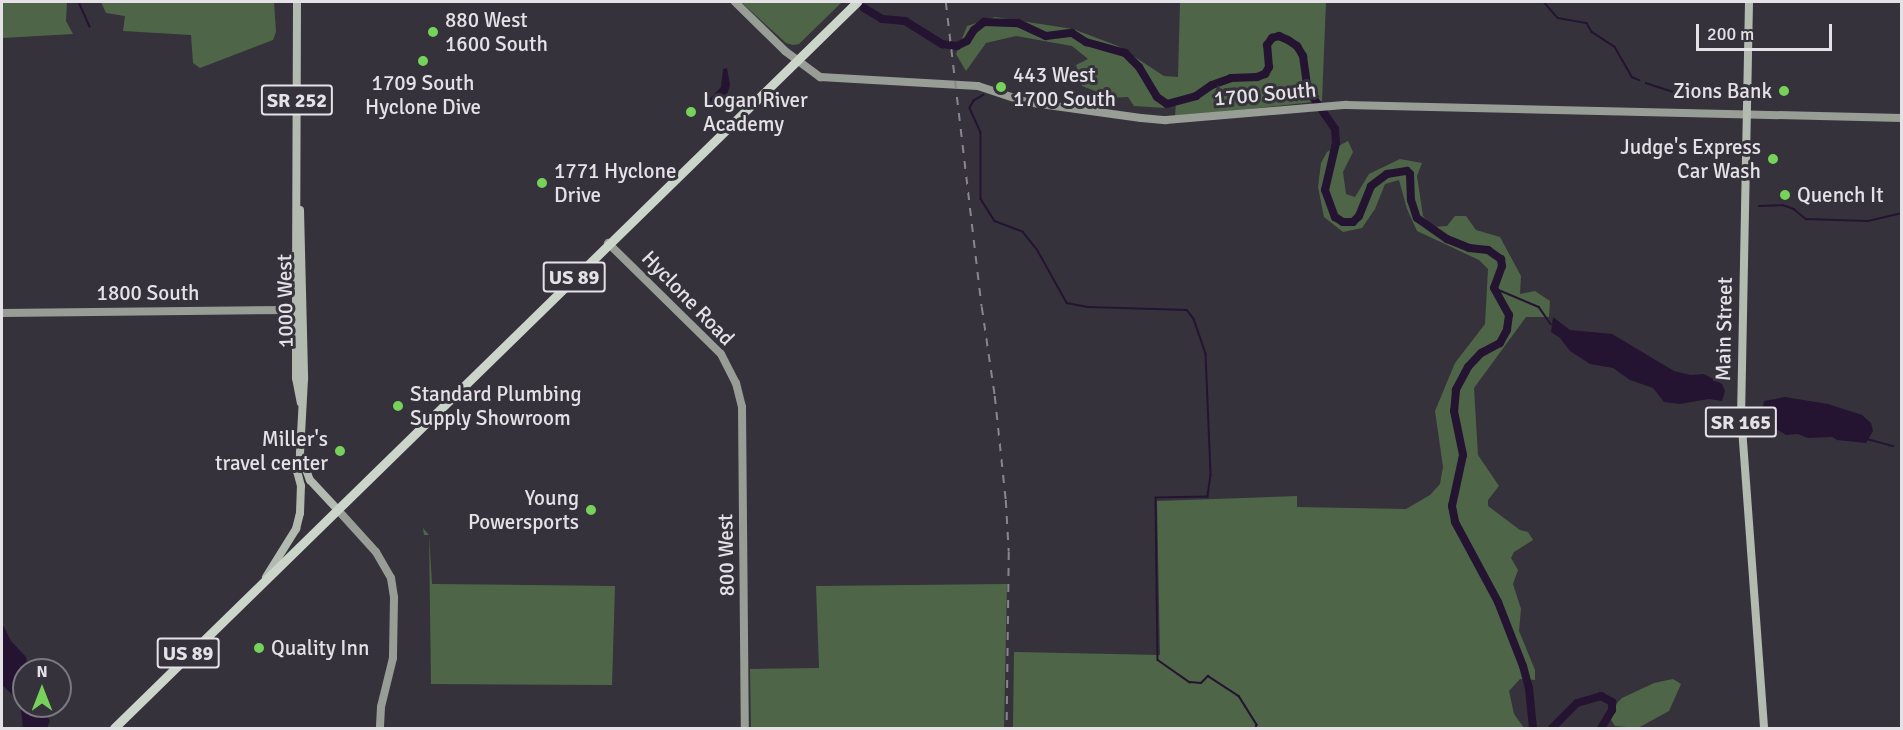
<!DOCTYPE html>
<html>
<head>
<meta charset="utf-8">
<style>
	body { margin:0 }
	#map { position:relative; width:1903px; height:730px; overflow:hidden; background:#36323b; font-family:Signika,sans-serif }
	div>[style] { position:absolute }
	.green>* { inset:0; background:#4f6548 }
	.water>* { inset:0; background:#241431 }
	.stream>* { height:1.5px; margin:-0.75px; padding:0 0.75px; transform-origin:0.75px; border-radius:0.75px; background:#241431 }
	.river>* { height:8px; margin:-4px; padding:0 4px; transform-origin:4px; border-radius:4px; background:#241431 }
	.secondary>* { height:8px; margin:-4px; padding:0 4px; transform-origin:4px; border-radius:4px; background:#989d96 }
	.primary>* { height:8px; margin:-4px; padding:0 4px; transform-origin:4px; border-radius:4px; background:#b3bbb1 }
	.highway>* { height:9px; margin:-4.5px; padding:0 4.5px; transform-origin:4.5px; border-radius:4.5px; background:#ccd5ca }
	.rail>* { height:1.5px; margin-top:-0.75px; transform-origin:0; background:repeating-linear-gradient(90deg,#89858d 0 8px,transparent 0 16px) }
	.dots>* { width:16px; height:16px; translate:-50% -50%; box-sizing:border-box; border:3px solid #36323b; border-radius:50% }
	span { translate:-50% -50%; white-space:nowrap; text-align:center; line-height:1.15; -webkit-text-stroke:6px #36323b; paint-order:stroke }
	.shield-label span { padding:2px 4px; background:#36323b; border:2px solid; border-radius:4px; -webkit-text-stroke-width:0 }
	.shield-label { font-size:20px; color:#e4e1e7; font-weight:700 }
	.poi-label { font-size:21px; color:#e4e1e7 }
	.left { translate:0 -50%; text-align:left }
	.right { translate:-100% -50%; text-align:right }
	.street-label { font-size:21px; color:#e4e1e7 }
	.frame { position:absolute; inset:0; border:3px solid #e4e1e7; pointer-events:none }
	.north { position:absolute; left:12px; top:658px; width:60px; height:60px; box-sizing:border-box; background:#36323b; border:2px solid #7c7880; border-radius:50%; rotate:0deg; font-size:16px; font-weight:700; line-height:24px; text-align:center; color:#e4e1e7 }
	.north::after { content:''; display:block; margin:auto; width:21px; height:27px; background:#76d25a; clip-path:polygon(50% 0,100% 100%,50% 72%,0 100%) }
	.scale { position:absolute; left:1696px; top:24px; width:136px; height:27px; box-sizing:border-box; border:3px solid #e4e1e7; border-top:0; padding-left:8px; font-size:18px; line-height:21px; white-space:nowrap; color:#e4e1e7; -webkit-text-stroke:4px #36323b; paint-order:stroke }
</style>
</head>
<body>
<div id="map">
	<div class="green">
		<i style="clip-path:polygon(2px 2px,67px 2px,66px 21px,73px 34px,2px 38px)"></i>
		<i style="clip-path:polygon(101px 2px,274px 2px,276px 32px,273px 40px,200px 68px,193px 63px,191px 35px,123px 31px,125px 16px,106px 13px)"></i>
		<i style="clip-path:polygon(741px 2px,842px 2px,799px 44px,793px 45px,786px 43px)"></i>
		<i style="clip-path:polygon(1180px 2px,1326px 2px,1322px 101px,1175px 117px,1176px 102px,1166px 108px,1134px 106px,1128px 97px,1106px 98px,1100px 93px,1082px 86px,1076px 65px,1088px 59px,1072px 46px,1016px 36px,986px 43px,966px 71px,956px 54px,967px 26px,995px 17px,1073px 29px,1118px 46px,1164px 76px,1178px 77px)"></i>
		<i style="clip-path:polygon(1348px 141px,1353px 152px,1343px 172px,1346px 194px,1355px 197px,1369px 174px,1400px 159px,1422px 163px,1417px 176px,1423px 216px,1433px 227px,1447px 226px,1455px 216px,1466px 216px,1476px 230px,1500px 237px,1521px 276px,1520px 294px,1535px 291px,1550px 301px,1549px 317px,1526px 317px,1474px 388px,1478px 455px,1499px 486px,1488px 500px,1488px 506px,1520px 530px,1528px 532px,1533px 540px,1514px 552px,1511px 558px,1518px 570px,1513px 584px,1521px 609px,1519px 631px,1535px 670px,1535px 680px,1520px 679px,1509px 691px,1514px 714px,1524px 728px,1013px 728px,1014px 652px,1160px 655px,1157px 501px,1297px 496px,1297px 507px,1406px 509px,1430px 495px,1440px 484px,1443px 467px,1435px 411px,1455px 363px,1485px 324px,1488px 269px,1479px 260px,1417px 231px,1407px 209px,1399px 180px,1385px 184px,1375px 209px,1362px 228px,1343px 232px,1324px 217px,1318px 187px,1321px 163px,1327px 152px)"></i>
		<i style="clip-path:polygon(423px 528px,429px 535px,432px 584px,615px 586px,612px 685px,431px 684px,429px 535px,424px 535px)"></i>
		<i style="clip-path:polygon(1007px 584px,1004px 728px,751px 728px,750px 669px,819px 668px,816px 586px)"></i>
		<i style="clip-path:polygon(1673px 679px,1681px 684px,1669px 711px,1638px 728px,1615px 726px,1611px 720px,1617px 703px,1622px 698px,1654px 683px)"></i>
	</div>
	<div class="water">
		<i style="clip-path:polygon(727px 68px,730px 85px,727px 95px,713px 110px,707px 109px,705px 104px,721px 87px,723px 69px)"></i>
		<i style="clip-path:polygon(1553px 317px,1570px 330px,1612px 334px,1674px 371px,1691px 375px,1704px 374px,1722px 384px,1725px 391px,1722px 401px,1709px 399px,1680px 404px,1664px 402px,1653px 388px,1630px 380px,1613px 368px,1590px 364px,1570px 351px,1560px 338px,1551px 332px)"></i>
		<i style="clip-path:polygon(1785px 397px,1828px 404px,1862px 415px,1871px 423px,1873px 431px,1866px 443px,1837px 440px,1832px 437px,1808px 438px,1798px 434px,1786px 435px,1765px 422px,1761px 416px,1764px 401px)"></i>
		<i style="clip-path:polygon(2px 623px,11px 641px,26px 657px,28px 670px,24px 670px,24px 706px,42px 706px,50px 721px,47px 728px,23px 728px,20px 702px,2px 685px)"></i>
	</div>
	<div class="stream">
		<i style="left:79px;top:2px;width:27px;rotate:66deg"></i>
		<i style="left:1544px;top:2px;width:21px;rotate:49deg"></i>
		<i style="left:1558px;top:18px;width:29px;rotate:10deg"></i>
		<i style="left:1587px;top:23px;width:10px;rotate:61deg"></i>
		<i style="left:1592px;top:32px;width:27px;rotate:33deg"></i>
		<i style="left:1615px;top:47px;width:34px;rotate:60deg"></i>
		<i style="left:1632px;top:77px;width:8px;rotate:23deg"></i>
		<i style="left:1646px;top:83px;width:35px;rotate:18deg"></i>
		<i style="left:984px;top:95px;width:12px;rotate:149deg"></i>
		<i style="left:974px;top:101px;width:8px;rotate:120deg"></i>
		<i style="left:970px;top:108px;width:27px;rotate:66deg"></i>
		<i style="left:981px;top:133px;width:66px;rotate:90deg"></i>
		<i style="left:981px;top:199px;width:26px;rotate:58deg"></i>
		<i style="left:995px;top:221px;width:30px;rotate:21deg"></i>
		<i style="left:1023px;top:232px;width:22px;rotate:51deg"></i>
		<i style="left:1037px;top:249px;width:62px;rotate:60.9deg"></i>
		<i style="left:1067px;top:303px;width:21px;rotate:11deg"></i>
		<i style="left:1088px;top:307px;width:99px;rotate:1.7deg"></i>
		<i style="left:1187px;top:310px;width:11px;rotate:52deg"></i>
		<i style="left:1194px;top:319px;width:37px;rotate:71deg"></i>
		<i style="left:1206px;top:354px;width:121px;rotate:87.6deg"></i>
		<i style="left:1211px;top:475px;width:22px;rotate:98deg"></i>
		<i style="left:1208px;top:497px;width:52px;rotate:178.9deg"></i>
		<i style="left:1156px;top:498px;width:162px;rotate:89.3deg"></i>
		<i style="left:1158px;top:660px;width:39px;rotate:35deg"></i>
		<i style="left:1190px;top:682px;width:11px;rotate:5deg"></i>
		<i style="left:1201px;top:683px;width:10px;rotate:-45deg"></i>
		<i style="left:1208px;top:676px;width:37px;rotate:33deg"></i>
		<i style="left:1239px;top:696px;width:34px;rotate:58deg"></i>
		<i style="left:1257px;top:725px;width:3px;rotate:108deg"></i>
		<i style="left:1759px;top:206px;width:24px;rotate:-2deg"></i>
		<i style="left:1783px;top:205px;width:12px;rotate:20deg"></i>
		<i style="left:1794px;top:209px;width:16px;rotate:40deg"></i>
		<i style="left:1806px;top:219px;width:62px;rotate:1.8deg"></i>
		<i style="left:1868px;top:221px;width:35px;rotate:-13deg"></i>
		<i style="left:1494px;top:288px;width:49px;rotate:22.9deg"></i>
		<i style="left:1539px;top:307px;width:21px;rotate:55deg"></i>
		<i style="left:1867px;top:439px;width:27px;rotate:15deg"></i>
	</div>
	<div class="river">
		<i style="left:864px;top:8px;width:21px;rotate:31deg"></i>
		<i style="left:882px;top:19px;width:23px;rotate:5deg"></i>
		<i style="left:905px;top:21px;width:44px;rotate:31.9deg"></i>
		<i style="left:942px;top:44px;width:15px;rotate:8deg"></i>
		<i style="left:957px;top:46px;width:11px;rotate:-27deg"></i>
		<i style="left:967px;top:41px;width:13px;rotate:-58deg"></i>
		<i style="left:974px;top:30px;width:13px;rotate:-39deg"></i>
		<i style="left:984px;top:22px;width:34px;rotate:2deg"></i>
		<i style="left:1018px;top:23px;width:31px;rotate:25deg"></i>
		<i style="left:1046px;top:36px;width:26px;rotate:-7deg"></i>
		<i style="left:1072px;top:33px;width:17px;rotate:33deg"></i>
		<i style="left:1086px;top:42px;width:41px;rotate:15.8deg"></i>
		<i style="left:1125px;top:53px;width:20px;rotate:45deg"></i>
		<i style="left:1139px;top:67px;width:35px;rotate:59deg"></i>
		<i style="left:1157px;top:97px;width:12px;rotate:35deg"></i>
		<i style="left:1167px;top:104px;width:30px;rotate:-15deg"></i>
		<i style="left:1196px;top:96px;width:19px;rotate:-35deg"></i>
		<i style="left:1212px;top:85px;width:20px;rotate:-20deg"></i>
		<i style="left:1231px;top:78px;width:26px;rotate:-2deg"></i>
		<i style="left:1257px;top:77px;width:9px;rotate:-21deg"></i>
		<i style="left:1265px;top:74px;width:8px;rotate:-60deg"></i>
		<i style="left:1269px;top:67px;width:22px;rotate:-95deg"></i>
		<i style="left:1267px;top:45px;width:9px;rotate:-54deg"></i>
		<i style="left:1272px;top:38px;width:7px;rotate:-16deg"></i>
		<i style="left:1279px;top:36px;width:10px;rotate:24deg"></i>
		<i style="left:1288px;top:40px;width:11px;rotate:34deg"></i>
		<i style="left:1297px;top:46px;width:12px;rotate:59deg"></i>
		<i style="left:1303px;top:56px;width:27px;rotate:82deg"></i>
		<i style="left:1307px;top:83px;width:14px;rotate:69deg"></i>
		<i style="left:1312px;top:96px;width:40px;rotate:55.1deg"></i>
		<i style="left:1335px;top:129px;width:14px;rotate:86deg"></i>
		<i style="left:1336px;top:143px;width:48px;rotate:103.2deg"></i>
		<i style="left:1325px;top:190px;width:29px;rotate:70deg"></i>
		<i style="left:1335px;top:217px;width:9px;rotate:32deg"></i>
		<i style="left:1343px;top:222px;width:10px"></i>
		<i style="left:1353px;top:222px;width:8px;rotate:-45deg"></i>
		<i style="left:1359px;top:216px;width:32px;rotate:-68deg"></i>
		<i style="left:1371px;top:186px;width:20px;rotate:-37deg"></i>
		<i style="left:1387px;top:174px;width:20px;rotate:-9deg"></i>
		<i style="left:1407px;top:171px;width:4px;rotate:45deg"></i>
		<i style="left:1410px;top:174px;width:26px;rotate:88deg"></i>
		<i style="left:1411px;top:200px;width:19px;rotate:72deg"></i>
		<i style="left:1417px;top:218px;width:37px;rotate:35deg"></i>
		<i style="left:1447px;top:239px;width:24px;rotate:22deg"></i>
		<i style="left:1469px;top:248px;width:19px;rotate:6deg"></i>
		<i style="left:1488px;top:250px;width:16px;rotate:35deg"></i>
		<i style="left:1501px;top:259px;width:7px;rotate:82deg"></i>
		<i style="left:1502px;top:266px;width:23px;rotate:110deg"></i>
		<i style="left:1494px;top:288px;width:31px;rotate:61deg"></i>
		<i style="left:1509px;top:315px;width:15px;rotate:98deg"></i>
		<i style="left:1507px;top:330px;width:15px;rotate:118deg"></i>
		<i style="left:1500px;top:343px;width:21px;rotate:152deg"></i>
		<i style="left:1481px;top:353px;width:19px;rotate:133deg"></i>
		<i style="left:1468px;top:367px;width:26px;rotate:118deg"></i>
		<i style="left:1456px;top:390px;width:21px;rotate:95deg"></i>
		<i style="left:1454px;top:411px;width:45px;rotate:78.4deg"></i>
		<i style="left:1463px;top:455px;width:52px;rotate:102.2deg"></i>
		<i style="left:1452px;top:506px;width:16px;rotate:79deg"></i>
		<i style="left:1455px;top:522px;width:91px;rotate:61.7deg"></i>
		<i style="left:1498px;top:602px;width:69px;rotate:68.7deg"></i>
		<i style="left:1523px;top:666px;width:23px;rotate:75deg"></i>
		<i style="left:1529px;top:688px;width:40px;rotate:84.3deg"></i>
		<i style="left:1552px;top:728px;width:35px;rotate:-45deg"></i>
		<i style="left:1577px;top:703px;width:25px;rotate:-16deg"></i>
		<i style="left:1601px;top:696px;width:13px;rotate:29deg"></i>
		<i style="left:1612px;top:702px;width:8px;rotate:90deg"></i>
		<i style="left:1612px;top:710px;width:21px;rotate:121deg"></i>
	</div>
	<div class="secondary">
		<i style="left:735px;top:2px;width:70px;rotate:44.4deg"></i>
		<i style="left:785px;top:51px;width:44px;rotate:36.6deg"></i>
		<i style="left:820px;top:77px;width:158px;rotate:3.3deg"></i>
		<i style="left:978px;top:86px;width:51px;rotate:18.4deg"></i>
		<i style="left:1026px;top:102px;width:116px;rotate:7.9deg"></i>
		<i style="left:1141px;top:118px;width:25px;rotate:5deg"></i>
		<i style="left:1166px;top:120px;width:181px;rotate:-4.8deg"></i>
		<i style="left:1346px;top:105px;width:556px;rotate:1.34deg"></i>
		<i style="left:608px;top:243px;width:158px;rotate:44.5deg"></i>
		<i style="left:721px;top:354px;width:33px;rotate:63deg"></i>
		<i style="left:736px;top:383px;width:25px;rotate:76deg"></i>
		<i style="left:742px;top:407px;width:321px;rotate:89.5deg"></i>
		<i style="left:2px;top:313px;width:294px;rotate:-0.6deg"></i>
		<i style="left:337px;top:509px;width:58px;rotate:47.8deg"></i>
		<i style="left:376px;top:552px;width:30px;rotate:60deg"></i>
		<i style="left:391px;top:578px;width:20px;rotate:81deg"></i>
		<i style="left:394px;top:598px;width:60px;rotate:91deg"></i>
		<i style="left:393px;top:658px;width:50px;rotate:103.8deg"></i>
		<i style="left:381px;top:707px;width:21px;rotate:93deg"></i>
	</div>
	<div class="primary">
		<i style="left:297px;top:2px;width:308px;rotate:90.2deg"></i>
		<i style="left:296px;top:310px;width:68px;rotate:90deg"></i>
		<i style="left:296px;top:378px;width:25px;rotate:79deg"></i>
		<i style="left:1749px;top:2px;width:412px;rotate:91.1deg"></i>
		<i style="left:1741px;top:414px;width:315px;rotate:85.8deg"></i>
		<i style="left:300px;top:210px;width:169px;rotate:88.6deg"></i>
		<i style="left:304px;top:379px;width:74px;rotate:93.1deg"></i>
		<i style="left:300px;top:453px;width:29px;rotate:70deg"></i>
		<i style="left:310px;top:480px;width:40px;rotate:47deg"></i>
		<i style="left:266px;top:577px;width:57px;rotate:-58deg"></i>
		<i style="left:296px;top:529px;width:16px;rotate:-76deg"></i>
		<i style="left:300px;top:513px;width:27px;rotate:-88deg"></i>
		<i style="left:301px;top:486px;width:16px;rotate:-105deg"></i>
		<i style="left:297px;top:471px;width:15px;rotate:-79deg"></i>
	</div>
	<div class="highway">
		<i style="left:114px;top:728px;width:1039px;rotate:-44.34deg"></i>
	</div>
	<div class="rail">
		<i style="left:946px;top:2px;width:307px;rotate:83.3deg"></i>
		<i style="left:982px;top:307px;width:90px;rotate:81.7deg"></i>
		<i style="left:995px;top:396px;width:105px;rotate:84deg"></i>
		<i style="left:1006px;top:500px;width:52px;rotate:86.7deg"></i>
		<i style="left:1009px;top:552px;width:176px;rotate:90.7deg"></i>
	</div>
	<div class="dots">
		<i style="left:433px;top:32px;background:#76d25a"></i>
		<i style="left:423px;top:61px;background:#76d25a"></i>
		<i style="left:1001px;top:87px;background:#76d25a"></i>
		<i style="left:1784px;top:91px;background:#76d25a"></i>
		<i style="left:691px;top:112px;background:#76d25a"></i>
		<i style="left:1773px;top:159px;background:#76d25a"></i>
		<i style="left:542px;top:183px;background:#76d25a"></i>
		<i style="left:1785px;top:195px;background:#76d25a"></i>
		<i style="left:398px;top:406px;background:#76d25a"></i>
		<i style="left:340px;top:451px;background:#76d25a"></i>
		<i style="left:591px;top:510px;background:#76d25a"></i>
		<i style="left:259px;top:648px;background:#76d25a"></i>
	</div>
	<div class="shield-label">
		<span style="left:297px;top:100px">SR 252</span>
		<span style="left:574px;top:277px">US 89</span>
		<span style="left:1741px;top:422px">SR 165</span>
		<span style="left:188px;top:653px">US 89</span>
	</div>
	<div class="poi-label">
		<span class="left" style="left:445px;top:32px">880 West<br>1600 South</span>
		<span class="left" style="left:1013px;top:87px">443 West<br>1700 South</span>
		<span style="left:423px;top:95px">1709 South<br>Hyclone Dive</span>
		<span class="right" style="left:1772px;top:91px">Zions Bank</span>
		<span class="left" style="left:703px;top:112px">Logan River<br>Academy</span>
		<span class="right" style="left:1761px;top:159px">Judge's Express<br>Car Wash</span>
		<span class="left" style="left:554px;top:183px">1771 Hyclone<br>Drive</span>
		<span class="left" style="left:1797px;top:195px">Quench It</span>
		<span class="left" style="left:410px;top:406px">Standard Plumbing<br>Supply Showroom</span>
		<span class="right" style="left:328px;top:451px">Miller's<br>travel center</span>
		<span class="right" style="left:579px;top:510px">Young<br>Powersports</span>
		<span class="left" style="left:271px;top:648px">Quality Inn</span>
	</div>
	<div class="street-label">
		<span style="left:1265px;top:94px;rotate:-5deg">1700 South</span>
		<span style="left:148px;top:293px">1800 South</span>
		<span style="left:688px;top:298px;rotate:46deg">Hyclone Road</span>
		<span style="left:285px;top:301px;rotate:-91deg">1000 West</span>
		<span style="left:1724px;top:329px;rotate:-89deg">Main Street</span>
		<span style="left:726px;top:555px;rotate:-91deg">800 West</span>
	</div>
	<div class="frame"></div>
	<div class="north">N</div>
	<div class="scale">200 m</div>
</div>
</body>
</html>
